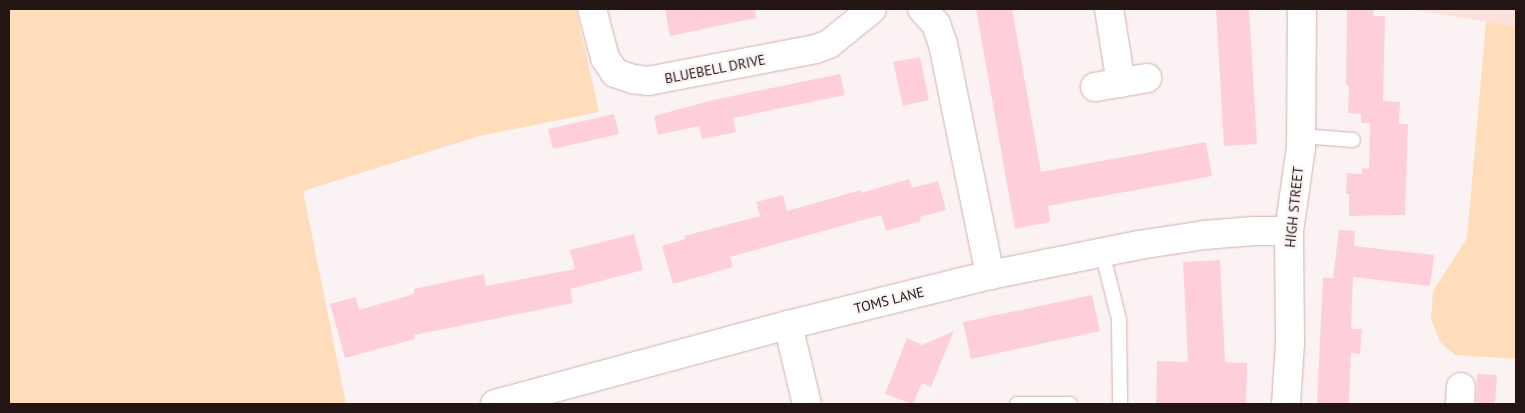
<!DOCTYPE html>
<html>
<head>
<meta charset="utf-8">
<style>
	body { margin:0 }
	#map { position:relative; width:1525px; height:413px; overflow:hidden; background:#fbf3f3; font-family:"PT Sans",sans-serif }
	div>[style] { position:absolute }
	.built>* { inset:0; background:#fde1de }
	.green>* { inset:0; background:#fdb }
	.building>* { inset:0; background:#fecfdb }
	.roads { filter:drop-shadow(0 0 1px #d3b0ad) drop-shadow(0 0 1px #d3b0ad) }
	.service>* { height:14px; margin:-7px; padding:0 7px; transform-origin:7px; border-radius:7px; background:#fff }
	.minor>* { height:28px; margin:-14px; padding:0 14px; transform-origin:14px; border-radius:14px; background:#fff }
	.tertiary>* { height:28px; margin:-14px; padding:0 14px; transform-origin:14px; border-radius:14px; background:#fff }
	span { translate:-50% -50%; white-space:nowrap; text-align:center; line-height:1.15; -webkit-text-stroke:4.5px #fbf3f3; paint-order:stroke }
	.street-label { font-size:14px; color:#221514 }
	.frame { position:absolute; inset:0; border:10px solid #221514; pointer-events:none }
</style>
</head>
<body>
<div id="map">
	<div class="built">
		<i style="clip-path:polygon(1408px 9px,1516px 9px,1516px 26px,1486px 22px)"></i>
	</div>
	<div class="green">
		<i style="clip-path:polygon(9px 9px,576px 9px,599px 112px,479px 136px,303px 191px,346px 404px,9px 404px)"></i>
		<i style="clip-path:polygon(1486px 22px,1516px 26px,1516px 359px,1455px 355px,1440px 342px,1431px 319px,1433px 291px,1467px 238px)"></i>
	</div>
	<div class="building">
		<i style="clip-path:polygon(665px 9px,755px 9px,756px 18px,670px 36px)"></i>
		<i style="clip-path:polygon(976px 9px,1012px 9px,1041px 172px,1206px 142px,1212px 176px,1048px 206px,1050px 222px,1015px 229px)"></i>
		<i style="clip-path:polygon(1216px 9px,1249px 9px,1257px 144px,1224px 146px)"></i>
		<i style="clip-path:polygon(1347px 9px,1374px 9px,1373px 16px,1385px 16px,1383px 101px,1400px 102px,1399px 124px,1408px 124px,1405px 215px,1349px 216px,1349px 194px,1346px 194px,1347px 173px,1362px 174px,1362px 168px,1369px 169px,1370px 123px,1361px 123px,1361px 114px,1348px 113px,1349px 86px,1346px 85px)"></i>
		<i style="clip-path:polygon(920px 57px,929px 100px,903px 106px,893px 62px)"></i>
		<i style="clip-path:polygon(840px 74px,845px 95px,733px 118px,736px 132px,702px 139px,699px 126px,658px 135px,654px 116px,713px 100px)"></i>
		<i style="clip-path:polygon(614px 114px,619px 134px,553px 149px,548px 129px)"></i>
		<i style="clip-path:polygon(909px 179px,912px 188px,938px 181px,946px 210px,920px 217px,921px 221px,886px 231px,881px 215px,730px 257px,733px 267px,673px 284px,662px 246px,685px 239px,684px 236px,760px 216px,756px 202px,783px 195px,787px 211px,861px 190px,861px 193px)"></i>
		<i style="clip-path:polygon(1339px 230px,1355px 231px,1354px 246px,1434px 255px,1430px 286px,1353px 277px,1351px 329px,1362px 329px,1360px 354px,1351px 353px,1349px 404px,1317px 404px,1323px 278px,1333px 278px)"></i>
		<i style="clip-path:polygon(634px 234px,643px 270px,570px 289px,573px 303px,414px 335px,415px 339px,345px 358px,330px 304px,356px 297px,359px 310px,414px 294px,414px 289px,484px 274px,486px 286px,575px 269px,570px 250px)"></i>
		<i style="clip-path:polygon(1220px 260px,1225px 362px,1247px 363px,1246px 404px,1156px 404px,1157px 361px,1188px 362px,1183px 262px)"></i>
		<i style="clip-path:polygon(1092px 295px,1100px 331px,971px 359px,963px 322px)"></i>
		<i style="clip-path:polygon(954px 331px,931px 387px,922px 383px,913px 404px,885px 394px,907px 338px,922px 345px)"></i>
		<i style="clip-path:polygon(1477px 374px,1497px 375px,1495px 404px,1476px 404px)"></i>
	</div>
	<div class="roads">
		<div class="service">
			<i style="left:1301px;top:136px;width:52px;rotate:4.4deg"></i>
			<i style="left:1102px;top:252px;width:69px;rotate:75.8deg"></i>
			<i style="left:1119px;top:319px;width:85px;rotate:89.3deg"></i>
			<i style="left:1017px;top:404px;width:53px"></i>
		</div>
		<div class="minor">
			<i style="left:592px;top:9px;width:51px;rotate:75.1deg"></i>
			<i style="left:605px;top:58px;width:18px;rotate:56deg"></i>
			<i style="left:615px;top:73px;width:18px;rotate:19deg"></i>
			<i style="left:632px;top:79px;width:16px;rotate:7deg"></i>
			<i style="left:648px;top:81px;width:171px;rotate:-10.8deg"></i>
			<i style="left:816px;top:49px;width:14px;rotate:-21deg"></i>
			<i style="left:829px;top:44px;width:55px;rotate:-39.1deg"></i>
			<i style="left:922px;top:9px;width:21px;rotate:47deg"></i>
			<i style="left:936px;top:24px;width:21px;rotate:71deg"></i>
			<i style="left:943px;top:44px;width:236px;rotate:78.5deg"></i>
			<i style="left:1109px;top:9px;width:75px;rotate:80.8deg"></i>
			<i style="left:1095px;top:87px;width:53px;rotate:-9.8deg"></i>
			<i style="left:788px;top:325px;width:81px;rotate:76.5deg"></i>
			<i style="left:495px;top:404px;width:303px;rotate:-15.1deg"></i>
			<i style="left:788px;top:325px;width:208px;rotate:-13.9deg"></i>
			<i style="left:990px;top:275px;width:152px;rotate:-11.4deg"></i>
			<i style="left:1139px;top:245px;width:66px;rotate:-8.7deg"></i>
			<i style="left:1204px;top:235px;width:50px;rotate:-4.6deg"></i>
			<i style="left:1254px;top:231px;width:35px"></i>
			<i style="left:1460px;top:404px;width:17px;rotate:-87deg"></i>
		</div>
		<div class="tertiary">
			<i style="left:1286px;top:404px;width:61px;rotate:-86.2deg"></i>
			<i style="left:1290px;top:343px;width:112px;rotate:-90.5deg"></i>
			<i style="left:1289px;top:231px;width:84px;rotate:-81.8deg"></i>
			<i style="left:1301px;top:148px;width:139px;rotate:-89.6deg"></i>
		</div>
	</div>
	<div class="street-label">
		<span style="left:715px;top:69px;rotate:-11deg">BLUEBELL DRIVE</span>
		<span style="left:1294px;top:207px;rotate:-84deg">HIGH STREET</span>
		<span style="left:889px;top:300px;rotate:-14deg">TOMS LANE</span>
	</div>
	<div class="frame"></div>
</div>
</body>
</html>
